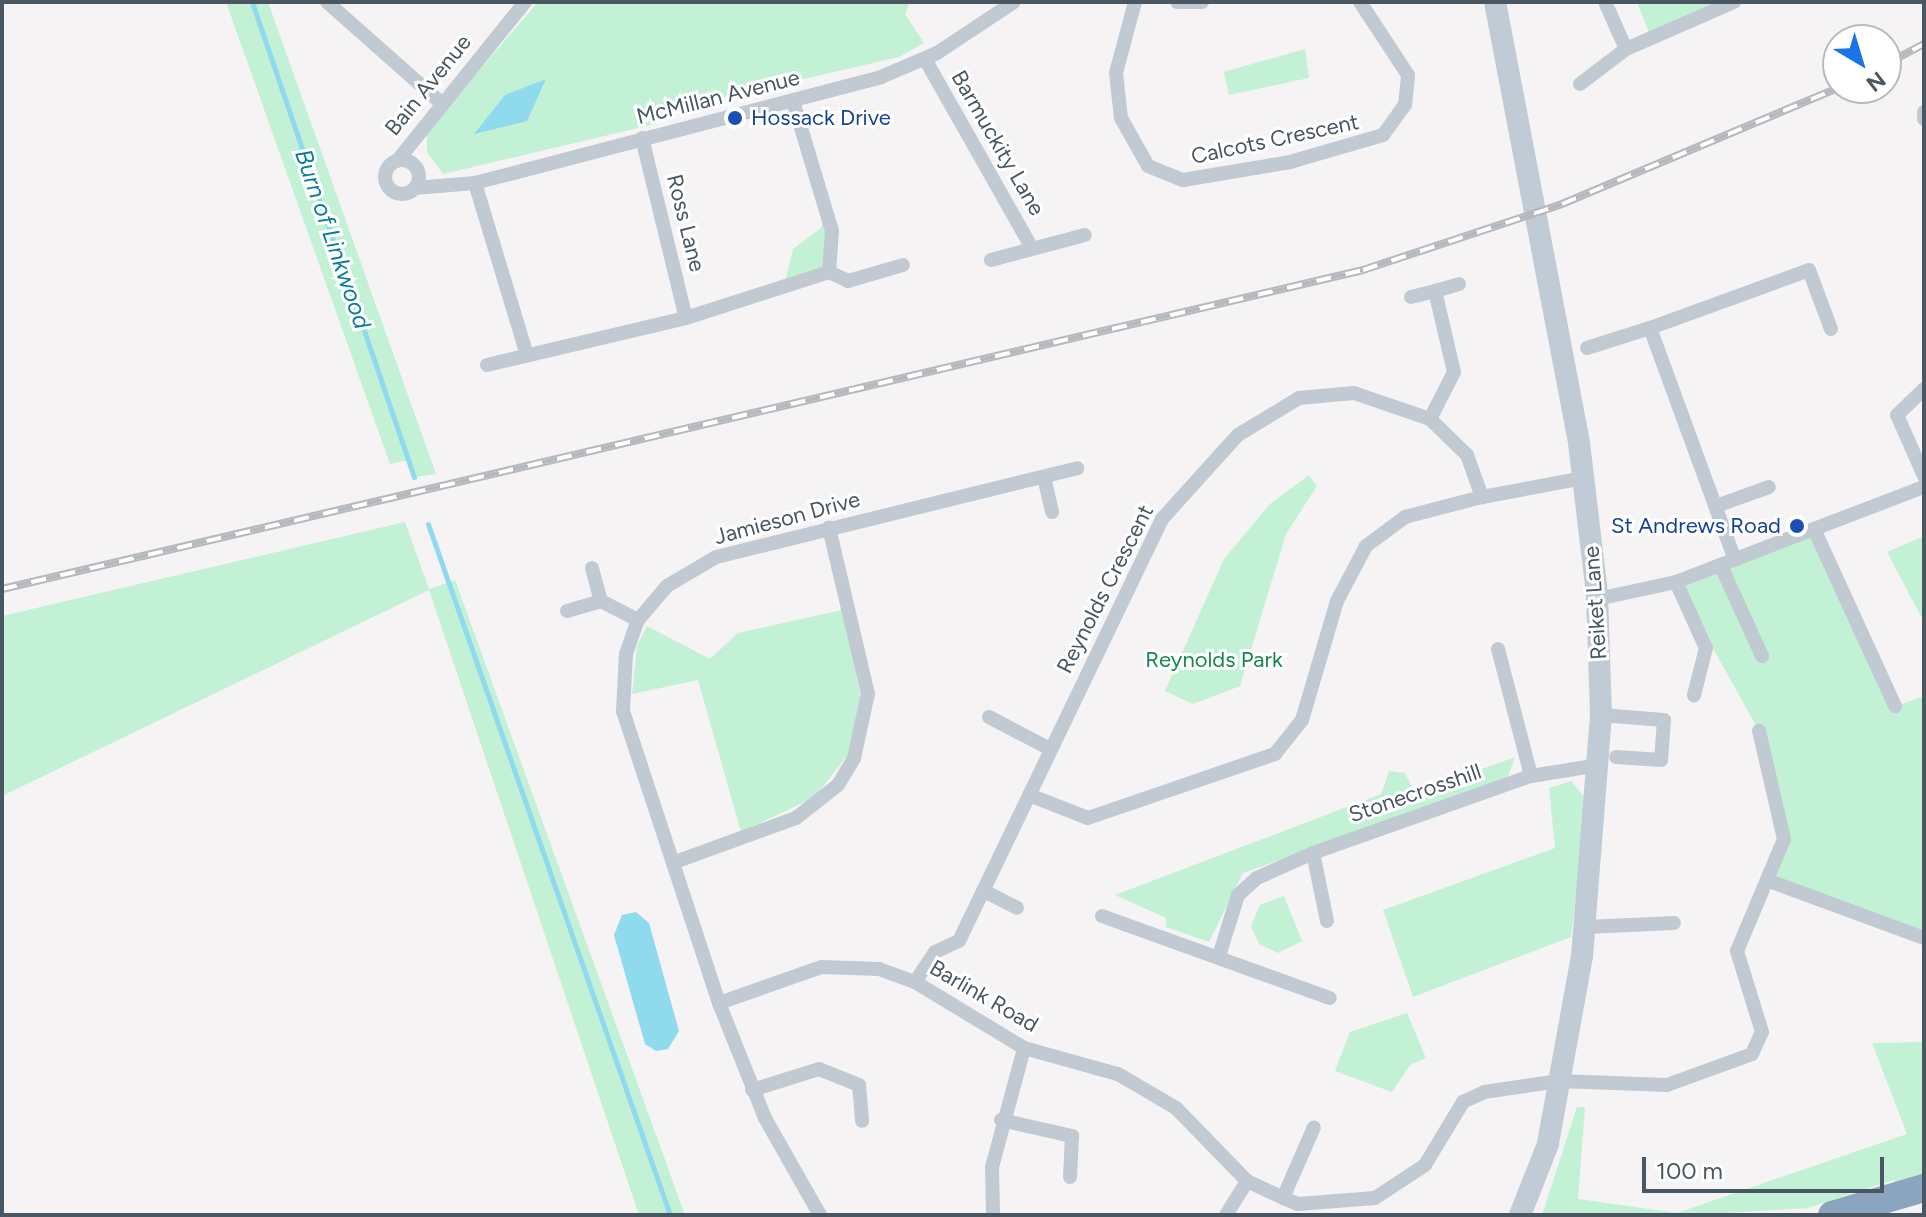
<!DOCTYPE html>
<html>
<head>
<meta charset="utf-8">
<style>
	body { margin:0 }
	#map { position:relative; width:1926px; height:1217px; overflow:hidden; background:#f5f3f3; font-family:Figtree,sans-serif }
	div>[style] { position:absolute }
	.green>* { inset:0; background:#c3f1d5 }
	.water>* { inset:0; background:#90daee }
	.stream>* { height:5px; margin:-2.5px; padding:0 2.5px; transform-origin:2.5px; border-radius:2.5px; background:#90daee }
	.street>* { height:14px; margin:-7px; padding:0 7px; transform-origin:7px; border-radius:7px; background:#c1cad2 }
	.street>.ring { margin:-7px; padding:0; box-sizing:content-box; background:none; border:14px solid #c1cad2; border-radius:50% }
	.secondary>* { height:22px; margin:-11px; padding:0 11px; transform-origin:11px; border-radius:11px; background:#c1cbd6 }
	.highway>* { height:28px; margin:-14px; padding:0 14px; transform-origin:14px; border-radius:14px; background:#8ba5c1 }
	.rail>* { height:8px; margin-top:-4px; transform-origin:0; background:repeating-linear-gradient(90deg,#fff 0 15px,#b5b8bd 0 30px); box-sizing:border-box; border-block:2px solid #b5b8bd }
	.dots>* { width:22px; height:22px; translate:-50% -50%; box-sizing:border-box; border:4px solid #fff; border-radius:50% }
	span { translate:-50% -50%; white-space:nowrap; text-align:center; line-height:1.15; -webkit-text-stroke:6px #fff; paint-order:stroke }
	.street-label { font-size:22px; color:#4a5661 }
	.transit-label { font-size:22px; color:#164399 }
	.left { translate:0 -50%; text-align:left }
	.right { translate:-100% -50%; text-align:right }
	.park-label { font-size:22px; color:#17864f }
	.water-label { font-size:24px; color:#0c7c9b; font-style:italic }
	.frame { position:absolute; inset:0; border:4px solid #4a5661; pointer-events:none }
	.north { position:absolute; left:1822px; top:24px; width:80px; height:80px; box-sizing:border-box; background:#fff; border:2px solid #b7bbc0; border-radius:50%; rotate:142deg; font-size:22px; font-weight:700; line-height:32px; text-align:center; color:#4a5661 }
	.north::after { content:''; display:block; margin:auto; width:28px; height:36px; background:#1a73e8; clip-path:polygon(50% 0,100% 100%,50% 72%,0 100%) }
	.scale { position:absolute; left:1642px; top:1157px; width:242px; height:36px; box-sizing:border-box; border:4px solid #4a5661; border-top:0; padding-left:10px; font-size:24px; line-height:28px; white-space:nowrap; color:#4a5661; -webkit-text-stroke:6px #fff; paint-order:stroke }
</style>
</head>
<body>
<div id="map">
	<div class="green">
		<i style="clip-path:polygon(226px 2px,268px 2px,436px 474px,414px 477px,408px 460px,390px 464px)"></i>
		<i style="clip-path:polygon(538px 2px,910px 2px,905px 14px,924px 43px,899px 57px,704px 102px,651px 125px,443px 174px,427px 152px,427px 131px)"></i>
		<i style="clip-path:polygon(1637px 2px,1734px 2px,1651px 38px)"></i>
		<i style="clip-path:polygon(1305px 49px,1309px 78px,1229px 95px,1224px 72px)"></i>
		<i style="clip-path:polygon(826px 209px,834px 263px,785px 282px,793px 249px,821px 228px)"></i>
		<i style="clip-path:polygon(1309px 475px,1317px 486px,1286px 534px,1240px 686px,1193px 704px,1165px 691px,1224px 559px,1270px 504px)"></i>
		<i style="clip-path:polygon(405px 522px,429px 589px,455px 580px,685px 1215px,639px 1215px,429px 590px,2px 796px,2px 616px)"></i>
		<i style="clip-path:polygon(1814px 529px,1896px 706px,1924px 696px,1924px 938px,1769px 881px,1782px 859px,1759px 731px,1676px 582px)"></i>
		<i style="clip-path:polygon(1924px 536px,1924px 622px,1887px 552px)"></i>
		<i style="clip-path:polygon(842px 610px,862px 702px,849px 753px,815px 797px,741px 832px,698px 680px,632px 694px,637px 646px,647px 626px,710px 659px,738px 633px)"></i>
		<i style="clip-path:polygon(1515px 757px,1507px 780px,1243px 873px,1209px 942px,1166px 927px,1166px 918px,1115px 895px,1381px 794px,1389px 771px,1405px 773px,1415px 793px)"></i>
		<i style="clip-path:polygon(1571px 781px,1587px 800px,1571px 937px,1413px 997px,1383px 910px,1555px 848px,1549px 788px)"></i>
		<i style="clip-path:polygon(1284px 896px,1302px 941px,1278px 953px,1259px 944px,1251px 926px,1260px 905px)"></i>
		<i style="clip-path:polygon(1407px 1013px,1426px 1058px,1410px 1065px,1392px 1092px,1335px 1071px,1350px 1032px)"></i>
		<i style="clip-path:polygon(1924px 1042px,1924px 1180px,1897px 1189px,1894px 1180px,1808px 1208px,1696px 1215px,1542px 1215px,1577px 1107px,1585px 1107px,1578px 1199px,1677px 1213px,1907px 1134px,1872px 1043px)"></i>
	</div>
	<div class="water">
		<i style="clip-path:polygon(546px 79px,527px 121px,474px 134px,505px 95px)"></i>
		<i style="clip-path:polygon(636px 912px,649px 923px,679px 1031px,668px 1049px,656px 1051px,645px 1044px,614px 935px,622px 915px)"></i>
	</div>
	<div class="stream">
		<i style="left:252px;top:2px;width:502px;rotate:71.17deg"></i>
		<i style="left:428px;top:524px;width:732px;rotate:70.7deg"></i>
	</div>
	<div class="street">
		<i style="left:327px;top:2px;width:149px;rotate:41.5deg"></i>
		<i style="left:1135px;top:2px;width:73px;rotate:105deg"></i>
		<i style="left:1116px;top:73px;width:45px;rotate:83.7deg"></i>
		<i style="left:1121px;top:118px;width:55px;rotate:60.6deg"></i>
		<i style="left:1148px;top:166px;width:38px;rotate:22deg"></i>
		<i style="left:1183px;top:180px;width:109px;rotate:-9.5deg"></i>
		<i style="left:1290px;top:162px;width:97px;rotate:-16.2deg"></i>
		<i style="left:1383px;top:135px;width:37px;rotate:-54deg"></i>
		<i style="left:1405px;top:105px;width:30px;rotate:-84deg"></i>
		<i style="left:1408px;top:75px;width:87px;rotate:-123.3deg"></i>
		<i style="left:1177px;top:2px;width:25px"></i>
		<i style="left:1605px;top:2px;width:51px;rotate:65.9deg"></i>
		<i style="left:1626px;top:49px;width:118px;rotate:-23.5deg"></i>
		<i style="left:925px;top:59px;width:217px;rotate:60.5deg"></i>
		<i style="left:1580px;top:84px;width:58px;rotate:-37.3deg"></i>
		<i style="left:1924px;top:112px;width:7px;rotate:90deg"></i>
		<i style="left:642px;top:138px;width:185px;rotate:76.3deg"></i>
		<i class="ring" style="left:385px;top:160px;width:20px;height:20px"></i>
		<i style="left:398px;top:160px;width:203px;rotate:-51.2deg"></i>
		<i style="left:475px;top:183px;width:180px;rotate:73.2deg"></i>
		<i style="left:415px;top:188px;width:60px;rotate:-4.8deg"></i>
		<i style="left:475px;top:183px;width:420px;rotate:-14.6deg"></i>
		<i style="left:881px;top:77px;width:61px;rotate:-23.2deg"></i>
		<i style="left:937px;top:53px;width:92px;rotate:-33.5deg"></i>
		<i style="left:991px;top:260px;width:97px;rotate:-14.9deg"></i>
		<i style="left:829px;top:272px;width:21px;rotate:25deg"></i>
		<i style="left:848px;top:281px;width:57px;rotate:-16.2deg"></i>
		<i style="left:1411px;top:297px;width:25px;rotate:-14deg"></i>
		<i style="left:1587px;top:348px;width:66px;rotate:-17.6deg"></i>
		<i style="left:487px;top:365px;width:204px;rotate:-13.3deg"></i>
		<i style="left:686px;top:318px;width:150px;rotate:-17.8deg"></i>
		<i style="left:829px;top:272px;width:41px;rotate:-85.8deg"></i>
		<i style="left:832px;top:231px;width:136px;rotate:-106.7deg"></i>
		<i style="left:1924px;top:389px;width:37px;rotate:136deg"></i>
		<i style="left:1897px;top:415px;width:67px;rotate:66.1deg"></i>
		<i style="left:1430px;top:419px;width:53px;rotate:-62.9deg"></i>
		<i style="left:1454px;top:372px;width:83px;rotate:-103.2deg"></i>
		<i style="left:1435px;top:291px;width:25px;rotate:-16deg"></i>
		<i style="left:1044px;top:477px;width:36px;rotate:77deg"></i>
		<i style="left:1716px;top:506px;width:56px;rotate:-19.7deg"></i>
		<i style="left:1814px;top:529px;width:195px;rotate:65.4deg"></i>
		<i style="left:1735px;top:560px;width:247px;rotate:-110.1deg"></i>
		<i style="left:1650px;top:328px;width:169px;rotate:-20deg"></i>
		<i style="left:1809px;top:270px;width:63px;rotate:69.6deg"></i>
		<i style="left:1721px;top:566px;width:99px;rotate:65.5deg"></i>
		<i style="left:592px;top:568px;width:34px;rotate:75deg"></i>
		<i style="left:601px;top:601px;width:42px;rotate:27.2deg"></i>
		<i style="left:1676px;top:582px;width:72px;rotate:65.6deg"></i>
		<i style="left:1706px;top:648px;width:49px;rotate:104.3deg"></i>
		<i style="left:1597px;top:599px;width:81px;rotate:-12.1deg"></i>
		<i style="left:1676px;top:582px;width:266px;rotate:-21deg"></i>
		<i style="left:567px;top:611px;width:35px;rotate:-16deg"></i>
		<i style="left:1498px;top:649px;width:131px;rotate:75.4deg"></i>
		<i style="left:1601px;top:715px;width:63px;rotate:4.5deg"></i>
		<i style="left:1664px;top:720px;width:40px;rotate:94.3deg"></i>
		<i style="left:1661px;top:760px;width:45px;rotate:-176.2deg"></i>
		<i style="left:989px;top:717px;width:69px;rotate:27.7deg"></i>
		<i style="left:1029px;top:795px;width:63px;rotate:21.3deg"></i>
		<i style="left:1088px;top:818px;width:198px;rotate:-18.9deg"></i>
		<i style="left:1275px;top:754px;width:43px;rotate:-51.5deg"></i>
		<i style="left:1302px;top:720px;width:124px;rotate:-73.6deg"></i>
		<i style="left:1337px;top:601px;width:62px;rotate:-62.2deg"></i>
		<i style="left:1366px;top:546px;width:49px;rotate:-36.6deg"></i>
		<i style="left:1405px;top:517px;width:80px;rotate:-14.6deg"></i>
		<i style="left:675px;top:862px;width:129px;rotate:-20deg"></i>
		<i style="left:796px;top:818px;width:53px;rotate:-38.2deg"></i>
		<i style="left:838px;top:785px;width:31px;rotate:-59deg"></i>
		<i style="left:854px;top:758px;width:66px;rotate:-77.7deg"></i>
		<i style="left:868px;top:694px;width:171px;rotate:-103.2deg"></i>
		<i style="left:1769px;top:881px;width:165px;rotate:20.2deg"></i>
		<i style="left:984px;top:891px;width:37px;rotate:27deg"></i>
		<i style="left:1102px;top:916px;width:242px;rotate:19.8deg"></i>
		<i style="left:1327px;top:921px;width:69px;rotate:-101.6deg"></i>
		<i style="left:1313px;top:853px;width:231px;rotate:-19.5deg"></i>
		<i style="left:1531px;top:776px;width:69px;rotate:-9.2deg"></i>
		<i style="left:1586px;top:927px;width:88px;rotate:-2.6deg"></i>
		<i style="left:1219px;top:956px;width:64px;rotate:-72.7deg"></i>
		<i style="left:1238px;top:895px;width:25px;rotate:-42deg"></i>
		<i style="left:1257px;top:878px;width:61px;rotate:-24.1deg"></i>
		<i style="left:915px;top:982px;width:36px;rotate:-56deg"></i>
		<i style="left:935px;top:952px;width:26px;rotate:-25deg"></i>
		<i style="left:959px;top:941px;width:468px;rotate:-64.3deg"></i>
		<i style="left:1162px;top:519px;width:113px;rotate:-47.9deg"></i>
		<i style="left:1238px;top:435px;width:71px;rotate:-31.2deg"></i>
		<i style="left:1299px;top:398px;width:55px;rotate:-5.2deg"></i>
		<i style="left:1354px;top:393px;width:80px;rotate:18.9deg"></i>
		<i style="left:1430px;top:419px;width:52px;rotate:44.2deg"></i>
		<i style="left:1467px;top:455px;width:45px;rotate:70.3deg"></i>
		<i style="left:1482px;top:497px;width:104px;rotate:-10.6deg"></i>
		<i style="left:719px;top:1003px;width:109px;rotate:-19.3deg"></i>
		<i style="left:822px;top:967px;width:57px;rotate:2deg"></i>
		<i style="left:879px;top:969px;width:38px;rotate:20deg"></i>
		<i style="left:915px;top:982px;width:127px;rotate:31.2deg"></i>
		<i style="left:1024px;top:1048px;width:98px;rotate:15.5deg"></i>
		<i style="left:1118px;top:1074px;width:67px;rotate:30.4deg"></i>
		<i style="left:1176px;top:1108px;width:102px;rotate:45.8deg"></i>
		<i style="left:1247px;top:1181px;width:40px;rotate:25deg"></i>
		<i style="left:1283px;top:1198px;width:16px;rotate:22deg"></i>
		<i style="left:1298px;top:1204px;width:77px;rotate:-4.5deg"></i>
		<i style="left:1375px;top:1198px;width:60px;rotate:-33.4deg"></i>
		<i style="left:1425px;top:1165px;width:74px;rotate:-58.9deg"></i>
		<i style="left:1463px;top:1102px;width:23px;rotate:-25deg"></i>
		<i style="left:1484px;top:1092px;width:76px;rotate:-8.3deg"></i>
		<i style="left:1559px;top:1081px;width:108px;rotate:2.1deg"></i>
		<i style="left:1667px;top:1085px;width:90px;rotate:-20deg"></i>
		<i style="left:1752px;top:1054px;width:24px;rotate:-66deg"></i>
		<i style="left:1762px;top:1032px;width:85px;rotate:-107.2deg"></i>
		<i style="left:1737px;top:951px;width:121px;rotate:-67.2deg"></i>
		<i style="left:1784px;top:839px;width:111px;rotate:-103deg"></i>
		<i style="left:752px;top:1090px;width:70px;rotate:-17.4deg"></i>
		<i style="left:819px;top:1069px;width:43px;rotate:21.8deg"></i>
		<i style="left:859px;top:1085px;width:36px;rotate:85deg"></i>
		<i style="left:1001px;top:1120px;width:73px;rotate:12.7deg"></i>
		<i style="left:1072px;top:1136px;width:41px;rotate:92.8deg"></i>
		<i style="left:1283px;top:1198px;width:77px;rotate:-66.4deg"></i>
		<i style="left:820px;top:1215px;width:112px;rotate:-119.6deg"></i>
		<i style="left:765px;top:1118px;width:124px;rotate:-111.8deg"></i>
		<i style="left:719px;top:1003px;width:307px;rotate:-108.2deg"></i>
		<i style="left:623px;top:711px;width:57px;rotate:-87deg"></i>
		<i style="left:626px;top:654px;width:36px;rotate:-71deg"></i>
		<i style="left:638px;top:620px;width:45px;rotate:-49.5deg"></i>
		<i style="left:667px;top:586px;width:57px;rotate:-30.6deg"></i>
		<i style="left:716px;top:557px;width:372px;rotate:-13.8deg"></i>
		<i style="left:993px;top:1215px;width:48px;rotate:-91.2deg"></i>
		<i style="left:992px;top:1167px;width:123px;rotate:-74.9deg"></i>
		<i style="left:1226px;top:1215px;width:40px;rotate:-58deg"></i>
	</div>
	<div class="secondary">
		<i style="left:1495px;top:2px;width:449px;rotate:79.2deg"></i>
		<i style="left:1579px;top:443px;width:152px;rotate:83.2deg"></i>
		<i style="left:1597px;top:594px;width:121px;rotate:88.1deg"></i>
		<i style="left:1601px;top:715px;width:242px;rotate:94.5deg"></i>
		<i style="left:1582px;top:956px;width:191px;rotate:100.3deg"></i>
		<i style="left:1548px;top:1144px;width:76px;rotate:111.5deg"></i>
	</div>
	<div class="highway">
		<i style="left:1832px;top:1215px;width:96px;rotate:-16.4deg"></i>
	</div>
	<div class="rail">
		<i style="left:1886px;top:64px;width:43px;rotate:-27.8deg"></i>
		<i style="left:2px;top:589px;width:1398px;rotate:-13.19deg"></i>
		<i style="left:1363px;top:270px;width:210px;rotate:-18.3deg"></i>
		<i style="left:1562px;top:204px;width:299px;rotate:-22.8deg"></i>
	</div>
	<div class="dots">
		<i style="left:735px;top:118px;background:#1a4fb4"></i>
		<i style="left:1797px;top:526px;background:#1a4fb4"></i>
	</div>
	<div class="street-label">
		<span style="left:428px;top:85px;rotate:-51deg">Bain Avenue</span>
		<span style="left:718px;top:97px;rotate:-14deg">McMillan Avenue</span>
		<span style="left:1275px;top:139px;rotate:-12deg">Calcots Crescent</span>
		<span style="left:998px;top:143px;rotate:60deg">Barmuckity Lane</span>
		<span style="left:686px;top:223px;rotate:76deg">Ross Lane</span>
		<span style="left:787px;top:518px;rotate:-15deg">Jamieson Drive</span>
		<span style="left:1105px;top:589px;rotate:-63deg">Reynolds Crescent</span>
		<span style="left:1595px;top:603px;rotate:-94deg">Reiket Lane</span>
		<span style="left:1415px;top:793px;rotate:-19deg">Stonecrosshill</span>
		<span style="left:984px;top:996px;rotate:30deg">Barlink Road</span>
	</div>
	<div class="transit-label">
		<span class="left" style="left:751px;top:118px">Hossack Drive</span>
		<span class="right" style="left:1781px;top:526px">St Andrews Road</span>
	</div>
	<div class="park-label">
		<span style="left:1214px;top:660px">Reynolds Park</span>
	</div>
	<div class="water-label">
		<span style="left:333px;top:239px;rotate:71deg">Burn of Linkwood</span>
	</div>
	<div class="frame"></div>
	<div class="north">N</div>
	<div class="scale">100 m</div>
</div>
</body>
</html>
